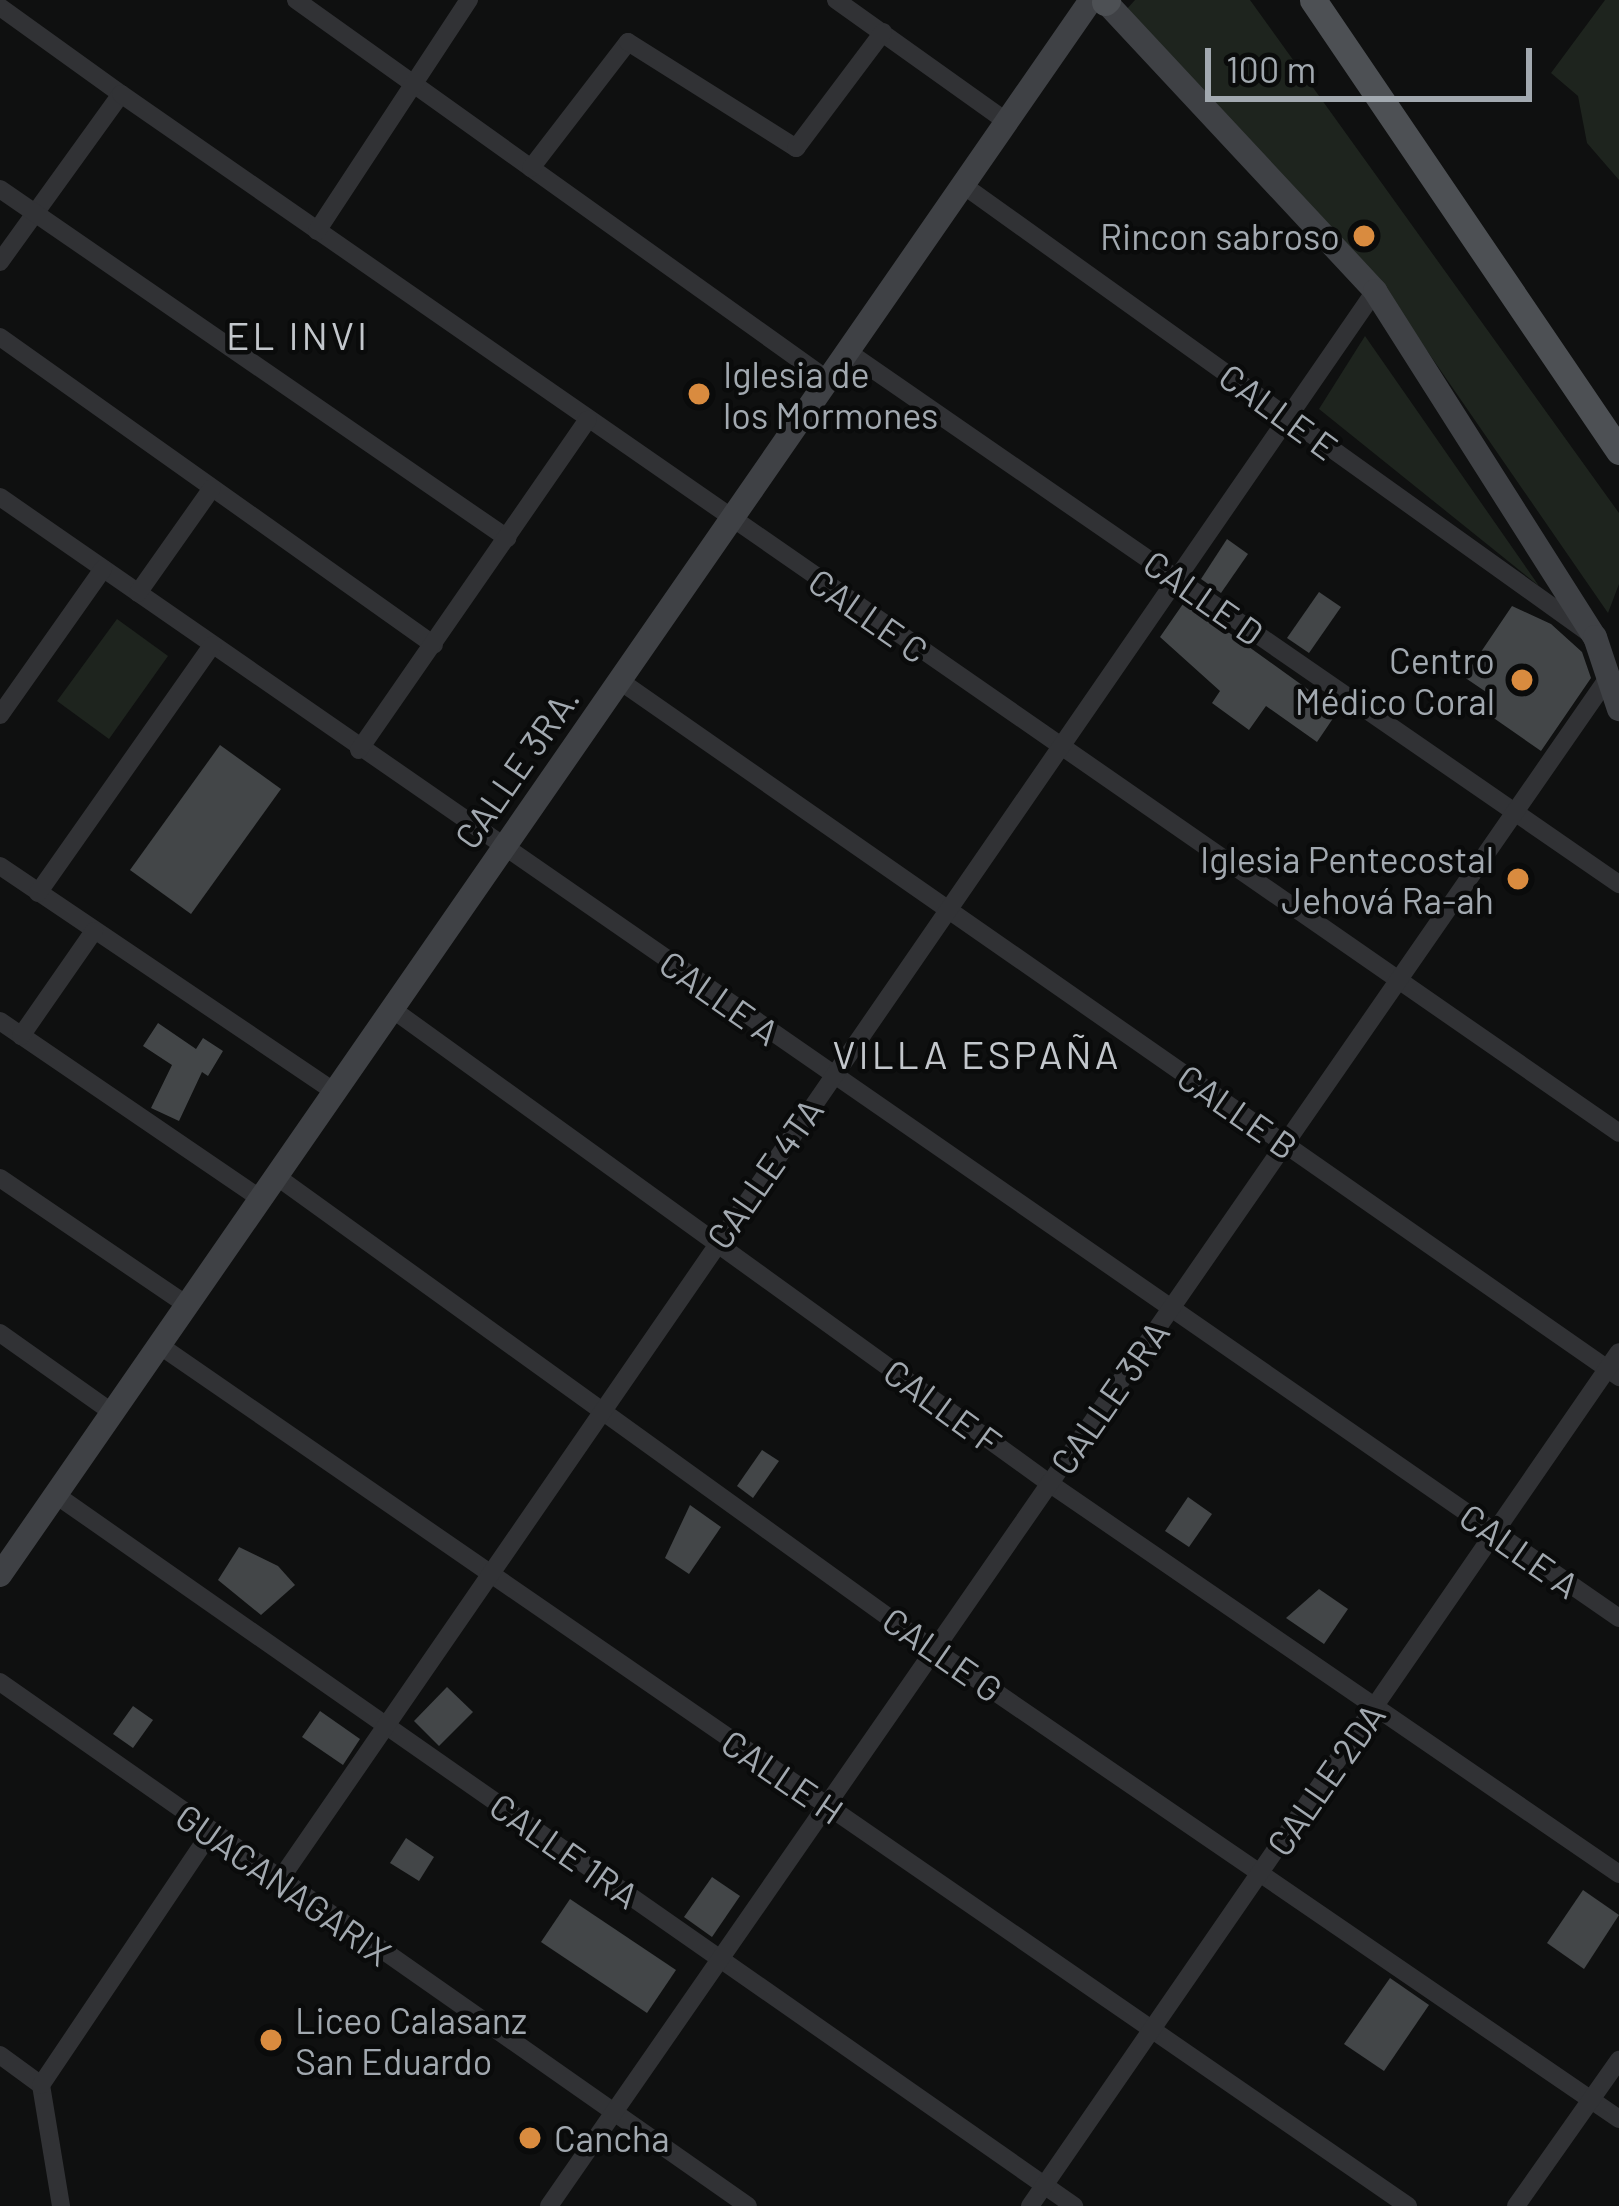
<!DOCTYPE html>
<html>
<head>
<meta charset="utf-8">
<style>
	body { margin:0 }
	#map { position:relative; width:1619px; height:2206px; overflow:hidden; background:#0f1010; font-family:Barlow,sans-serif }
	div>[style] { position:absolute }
	.green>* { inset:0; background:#1e241e }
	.building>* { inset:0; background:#434648 }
	.street>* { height:18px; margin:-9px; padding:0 9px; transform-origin:9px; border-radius:9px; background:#313235 }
	.secondary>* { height:24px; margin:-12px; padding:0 12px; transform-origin:12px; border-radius:12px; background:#3f4145 }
	.primary>* { height:27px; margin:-13.5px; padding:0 13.5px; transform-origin:13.5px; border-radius:13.5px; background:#4d5054 }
	.dots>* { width:33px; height:33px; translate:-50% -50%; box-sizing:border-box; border:6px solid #0a0b0b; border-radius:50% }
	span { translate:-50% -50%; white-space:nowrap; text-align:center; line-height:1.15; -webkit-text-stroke:9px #0a0b0b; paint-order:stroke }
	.poi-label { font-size:36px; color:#a2a9b0 }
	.right { translate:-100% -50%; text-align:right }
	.left { translate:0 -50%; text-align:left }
	.street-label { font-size:36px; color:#a2a9b0 }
	.neighbourhood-label { font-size:39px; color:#c3c7cc; letter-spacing:3px }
	.scale { position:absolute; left:1205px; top:48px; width:327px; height:54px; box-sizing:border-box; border:6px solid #a2a9b0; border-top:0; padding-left:15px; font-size:36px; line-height:42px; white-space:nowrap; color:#a2a9b0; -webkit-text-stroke:9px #0a0b0b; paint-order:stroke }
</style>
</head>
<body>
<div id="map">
	<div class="green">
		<i style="clip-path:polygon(1135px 0,1250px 0,1619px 513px,1619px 584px,1608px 613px,1372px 271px,1125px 11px)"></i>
		<i style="clip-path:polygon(1605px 0,1619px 0,1619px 180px,1587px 143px,1578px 96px,1551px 73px)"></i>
		<i style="clip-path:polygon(1365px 336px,1539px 586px,1319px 409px)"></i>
		<i style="clip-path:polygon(117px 619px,168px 656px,109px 739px,57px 701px)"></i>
	</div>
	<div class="building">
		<i style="clip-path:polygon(1227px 539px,1248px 554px,1221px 593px,1201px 579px)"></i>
		<i style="clip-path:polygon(1319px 592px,1341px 607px,1309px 653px,1287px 638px)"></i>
		<i style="clip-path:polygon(1185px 601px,1338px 711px,1317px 742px,1266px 706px,1249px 730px,1212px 703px,1220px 691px,1160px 637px)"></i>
		<i style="clip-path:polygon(1512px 606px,1551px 624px,1582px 652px,1591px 678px,1541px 751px,1485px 712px,1495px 698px,1464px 677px)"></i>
		<i style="clip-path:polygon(220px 745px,281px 789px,191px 914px,130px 870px)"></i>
		<i style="clip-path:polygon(158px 1023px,196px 1049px,203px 1038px,223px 1051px,208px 1076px,202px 1072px,179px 1121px,151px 1108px,172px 1065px,143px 1046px)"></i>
		<i style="clip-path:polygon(762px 1450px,779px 1461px,753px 1498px,737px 1486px)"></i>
		<i style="clip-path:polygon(1188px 1497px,1212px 1514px,1189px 1547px,1165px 1531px)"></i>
		<i style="clip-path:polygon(690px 1505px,721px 1527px,689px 1574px,665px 1558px)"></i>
		<i style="clip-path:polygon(239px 1547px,278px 1566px,295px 1585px,261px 1615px,218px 1580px)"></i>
		<i style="clip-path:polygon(1319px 1589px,1348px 1609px,1324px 1644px,1286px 1618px)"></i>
		<i style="clip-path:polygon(447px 1687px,473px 1712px,439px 1746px,414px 1721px)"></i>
		<i style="clip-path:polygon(133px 1706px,153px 1720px,133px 1748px,113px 1734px)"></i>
		<i style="clip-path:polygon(320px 1711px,360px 1739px,343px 1765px,302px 1737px)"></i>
		<i style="clip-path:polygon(406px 1838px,434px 1857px,419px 1881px,390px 1863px)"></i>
		<i style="clip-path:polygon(712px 1877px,740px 1896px,712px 1937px,684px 1917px)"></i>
		<i style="clip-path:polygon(1583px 1890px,1619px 1915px,1584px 1969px,1547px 1943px)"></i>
		<i style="clip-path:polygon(570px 1899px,676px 1970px,647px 2013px,541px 1942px)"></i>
		<i style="clip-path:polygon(1390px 1978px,1429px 2005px,1384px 2071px,1344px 2044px)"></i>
	</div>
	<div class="street">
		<i style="left:296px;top:0;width:654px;rotate:35.54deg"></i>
		<i style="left:836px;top:0;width:210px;rotate:35.5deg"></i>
		<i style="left:0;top:7px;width:149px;rotate:35.7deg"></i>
		<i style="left:121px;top:94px;width:207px;rotate:125.8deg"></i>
		<i style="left:121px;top:94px;width:1823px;rotate:34.74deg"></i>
		<i style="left:531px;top:168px;width:159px;rotate:-52.4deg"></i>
		<i style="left:628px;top:42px;width:199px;rotate:32.2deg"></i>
		<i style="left:796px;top:148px;width:145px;rotate:-53.1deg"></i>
		<i style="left:963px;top:185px;width:770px;rotate:35.59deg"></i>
		<i style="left:0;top:189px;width:616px;rotate:34.54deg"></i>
		<i style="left:317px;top:231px;width:277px;rotate:-56.7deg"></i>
		<i style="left:0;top:337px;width:532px;rotate:35.36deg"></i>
		<i style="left:848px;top:352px;width:937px;rotate:34.61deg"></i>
		<i style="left:0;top:497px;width:1969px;rotate:34.7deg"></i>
		<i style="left:138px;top:593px;width:128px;rotate:-54.8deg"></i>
		<i style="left:620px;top:681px;width:1218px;rotate:34.86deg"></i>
		<i style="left:0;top:715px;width:179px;rotate:-54.8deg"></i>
		<i style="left:359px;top:750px;width:402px;rotate:-55.3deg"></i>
		<i style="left:0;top:866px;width:404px;rotate:34deg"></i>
		<i style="left:38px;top:893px;width:303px;rotate:-54.9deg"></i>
		<i style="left:392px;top:1009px;width:810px;rotate:35.81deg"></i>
		<i style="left:1049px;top:1483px;width:691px;rotate:34.45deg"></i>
		<i style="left:0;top:1021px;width:316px;rotate:34.3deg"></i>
		<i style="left:21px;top:1036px;width:128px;rotate:-55.2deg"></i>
		<i style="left:276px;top:1176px;width:811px;rotate:35.77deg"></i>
		<i style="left:934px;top:1650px;width:830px;rotate:34.4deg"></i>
		<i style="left:0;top:1178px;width:226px;rotate:34.2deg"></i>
		<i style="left:0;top:1333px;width:138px;rotate:35.3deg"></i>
		<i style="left:159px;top:1345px;width:1517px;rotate:34.58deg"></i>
		<i style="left:56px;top:1495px;width:1242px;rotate:34.93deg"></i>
		<i style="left:0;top:1682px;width:913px;rotate:35.01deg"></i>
		<i style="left:279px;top:1881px;width:1931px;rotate:-55.42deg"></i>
		<i style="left:0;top:2055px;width:51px;rotate:36.2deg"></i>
		<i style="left:41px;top:2085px;width:123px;rotate:80.6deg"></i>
		<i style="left:41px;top:2085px;width:305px;rotate:-56.1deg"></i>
		<i style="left:549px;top:2206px;width:1858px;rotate:-55.28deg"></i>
		<i style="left:1030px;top:2206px;width:1037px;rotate:-55.41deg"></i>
		<i style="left:1516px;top:2206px;width:179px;rotate:-54.8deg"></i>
	</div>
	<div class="secondary">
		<i style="left:1104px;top:0;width:398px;rotate:47deg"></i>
		<i style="left:1375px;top:291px;width:410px;rotate:57.6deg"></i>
		<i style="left:1595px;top:637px;width:76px;rotate:71.6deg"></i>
		<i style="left:0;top:1575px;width:1916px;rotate:-55.29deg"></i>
	</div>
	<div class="primary">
		<i style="left:1313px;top:0;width:545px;rotate:55.84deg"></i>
		<i style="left:1105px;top:2px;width:3px;rotate:-45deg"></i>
	</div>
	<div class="dots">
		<i style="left:1364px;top:236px;background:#d98b3f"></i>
		<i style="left:699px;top:394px;background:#d98b3f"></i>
		<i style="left:1522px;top:680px;background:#d98b3f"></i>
		<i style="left:1518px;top:879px;background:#d98b3f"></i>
		<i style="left:271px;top:2040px;background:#d98b3f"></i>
		<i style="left:530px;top:2138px;background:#d98b3f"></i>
	</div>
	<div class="poi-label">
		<span class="right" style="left:1340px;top:236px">Rincon sabroso</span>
		<span class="left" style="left:723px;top:394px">Iglesia de<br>los Mormones</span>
		<span class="right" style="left:1495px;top:680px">Centro<br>Médico Coral</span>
		<span class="right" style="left:1494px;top:879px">Iglesia Pentecostal<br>Jehová Ra-ah</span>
		<span class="left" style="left:295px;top:2040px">Liceo Calasanz<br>San Eduardo</span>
		<span class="left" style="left:554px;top:2138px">Cancha</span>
	</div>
	<div class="street-label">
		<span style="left:1279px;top:411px;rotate:36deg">CALLE E</span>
		<span style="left:1204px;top:597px;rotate:35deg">CALLE D</span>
		<span style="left:869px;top:615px;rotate:35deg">CALLE C</span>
		<span style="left:516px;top:767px;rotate:-55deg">CALLE 3RA.</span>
		<span style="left:720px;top:997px;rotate:35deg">CALLE A</span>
		<span style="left:1238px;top:1111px;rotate:35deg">CALLE B</span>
		<span style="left:764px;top:1173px;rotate:-55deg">CALLE 4TA</span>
		<span style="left:1109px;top:1397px;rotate:-55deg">CALLE 3RA</span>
		<span style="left:943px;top:1406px;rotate:36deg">CALLE F</span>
		<span style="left:1520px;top:1550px;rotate:35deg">CALLE A</span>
		<span style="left:943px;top:1654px;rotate:35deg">CALLE G</span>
		<span style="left:783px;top:1776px;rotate:34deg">CALLE H</span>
		<span style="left:1325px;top:1779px;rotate:-55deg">CALLE 2DA</span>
		<span style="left:565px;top:1850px;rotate:35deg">CALLE 1RA</span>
		<span style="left:284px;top:1884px;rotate:35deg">GUACANAGARIX</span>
	</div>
	<div class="neighbourhood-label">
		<span style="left:298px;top:335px">EL INVI</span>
		<span style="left:977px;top:1054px">VILLA ESPAÑA</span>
	</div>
	<div class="scale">100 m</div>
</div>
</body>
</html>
